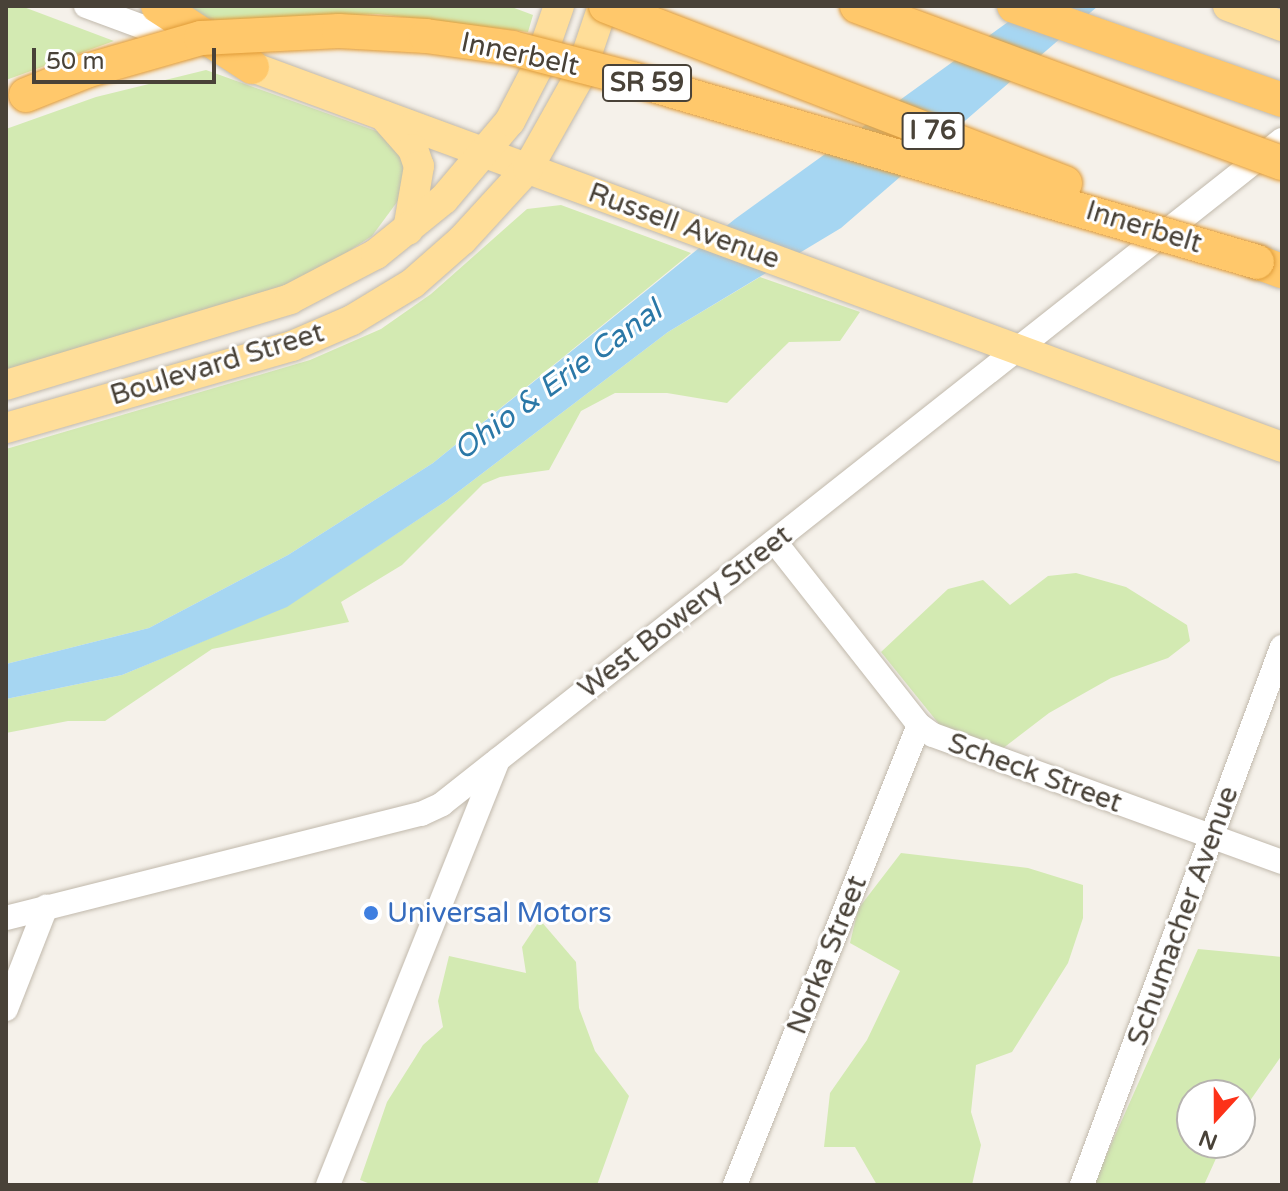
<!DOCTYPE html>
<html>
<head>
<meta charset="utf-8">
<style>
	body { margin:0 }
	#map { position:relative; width:1288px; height:1191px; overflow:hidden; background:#f5f1ea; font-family:"Varela Round",sans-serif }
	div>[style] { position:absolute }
	.green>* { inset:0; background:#d3eab2 }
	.water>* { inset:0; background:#a6d6f2 }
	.roads { filter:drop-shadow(0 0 2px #c1b9ac) drop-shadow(0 0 2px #c1b9ac) }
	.minor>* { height:24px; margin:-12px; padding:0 12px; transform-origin:12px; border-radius:12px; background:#fff }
	.major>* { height:30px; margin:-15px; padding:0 15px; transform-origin:15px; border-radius:15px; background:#ffde99 }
	.highway>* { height:34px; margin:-17px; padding:0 17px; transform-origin:17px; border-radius:17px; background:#ffc86b }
	.bridges { filter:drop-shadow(0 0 2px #e09c39) drop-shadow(0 0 2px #e09c39) }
	.highway-bridge>* { height:34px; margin:-17px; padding:0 17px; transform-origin:17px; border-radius:17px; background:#ffc86b }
	.dots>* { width:22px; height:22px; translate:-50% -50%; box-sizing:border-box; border:4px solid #fff; border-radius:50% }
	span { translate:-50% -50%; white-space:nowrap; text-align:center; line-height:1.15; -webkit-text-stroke:6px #fff; paint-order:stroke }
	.shield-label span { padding:2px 6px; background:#fff; border:2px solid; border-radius:6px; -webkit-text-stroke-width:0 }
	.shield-label { font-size:26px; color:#494238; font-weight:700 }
	.street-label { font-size:28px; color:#494238 }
	.shop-label { font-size:28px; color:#366cbe }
	.left { translate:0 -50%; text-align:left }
	.water-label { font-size:30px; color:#2b78a7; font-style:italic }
	.frame { position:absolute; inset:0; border:8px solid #494238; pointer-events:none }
	.north { position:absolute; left:1176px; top:1079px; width:80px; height:80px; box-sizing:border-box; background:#fff; border:2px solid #b6b3af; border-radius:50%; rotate:201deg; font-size:22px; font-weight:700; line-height:32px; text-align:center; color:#494238 }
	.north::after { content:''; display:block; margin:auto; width:28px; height:36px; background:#fd3219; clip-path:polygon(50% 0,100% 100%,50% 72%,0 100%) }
	.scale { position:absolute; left:32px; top:48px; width:184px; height:36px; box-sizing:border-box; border:4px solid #494238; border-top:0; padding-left:10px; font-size:24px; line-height:28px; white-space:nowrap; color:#494238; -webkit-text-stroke:6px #fff; paint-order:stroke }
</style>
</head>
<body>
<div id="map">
	<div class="green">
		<i style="clip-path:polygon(6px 6px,21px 6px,114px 41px,6px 80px)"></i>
		<i style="clip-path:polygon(176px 6px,509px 6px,533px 15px,528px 32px,378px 14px,204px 21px)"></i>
		<i style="clip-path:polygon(206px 70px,379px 132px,407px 158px,403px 194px,372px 236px,306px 279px,6px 371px,6px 129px,96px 97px)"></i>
		<i style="clip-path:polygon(561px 205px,691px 253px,433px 463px,288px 555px,149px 628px,6px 664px,6px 449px,310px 360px,381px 329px,431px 294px,527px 209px)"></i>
		<i style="clip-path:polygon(760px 277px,860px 312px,840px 341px,789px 342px,727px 403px,667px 393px,615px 393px,581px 411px,549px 470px,500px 477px,483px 484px,402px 565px,341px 602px,349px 622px,212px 649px,105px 721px,68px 721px,6px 733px,6px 699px,122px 675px,287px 606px,446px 501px,668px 332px)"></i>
		<i style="clip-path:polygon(1076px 573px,1126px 587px,1187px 625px,1190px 641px,1168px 658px,1111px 678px,1049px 713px,1002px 749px,943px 729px,881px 652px,948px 589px,983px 580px,1010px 605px,1048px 576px)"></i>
		<i style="clip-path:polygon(901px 853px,1028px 868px,1083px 885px,1083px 918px,1068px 963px,1012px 1052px,976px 1065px,971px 1112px,981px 1145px,972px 1185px,877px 1185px,855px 1147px,824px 1147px,830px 1093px,867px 1040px,900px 971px,850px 943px,858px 909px)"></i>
		<i style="clip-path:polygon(540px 920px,576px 962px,579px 1008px,595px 1051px,629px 1096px,597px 1185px,373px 1185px,360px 1180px,387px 1102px,423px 1045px,443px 1027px,438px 1001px,449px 956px,526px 973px,522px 947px)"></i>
		<i style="clip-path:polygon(1198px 949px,1282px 957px,1282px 1055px,1240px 1115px,1240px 1095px,1192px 1095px,1192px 1143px,1223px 1143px,1204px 1185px,1093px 1185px)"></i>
	</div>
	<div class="water">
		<i style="clip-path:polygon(1030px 6px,1098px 6px,841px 228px,668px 332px,446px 501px,287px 607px,122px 675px,6px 699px,6px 664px,149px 628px,288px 555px,433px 463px,735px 219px)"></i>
	</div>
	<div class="roads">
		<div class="minor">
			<i style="left:86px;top:6px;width:110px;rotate:20.3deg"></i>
			<i style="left:775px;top:542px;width:233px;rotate:51.8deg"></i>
			<i style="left:919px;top:725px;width:17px;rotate:36deg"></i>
			<i style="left:933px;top:735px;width:371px;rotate:20deg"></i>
			<i style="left:6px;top:918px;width:428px;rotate:-14.1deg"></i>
			<i style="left:421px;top:814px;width:23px;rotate:-25deg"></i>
			<i style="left:442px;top:804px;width:1071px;rotate:-38.33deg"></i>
			<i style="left:6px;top:1009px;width:110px;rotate:-68.6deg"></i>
			<i style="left:328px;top:1185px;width:458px;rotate:-68.2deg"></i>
			<i style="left:735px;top:1185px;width:495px;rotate:-68.2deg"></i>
			<i style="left:1082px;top:1185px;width:574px;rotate:-69.61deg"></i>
		</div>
		<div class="major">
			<i style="left:1228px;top:6px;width:58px;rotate:20.3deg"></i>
			<i style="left:252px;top:67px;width:1098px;rotate:20.25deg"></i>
			<i style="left:384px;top:116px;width:44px;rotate:48.7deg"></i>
			<i style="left:413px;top:149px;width:18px;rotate:71deg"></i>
			<i style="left:419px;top:166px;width:65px;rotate:99.8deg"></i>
			<i style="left:6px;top:385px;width:297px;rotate:-16.8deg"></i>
			<i style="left:290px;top:299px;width:97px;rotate:-27.6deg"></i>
			<i style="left:376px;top:254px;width:87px;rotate:-39deg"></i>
			<i style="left:444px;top:199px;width:102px;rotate:-49.8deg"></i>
			<i style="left:510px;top:121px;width:59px;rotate:-62.6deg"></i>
			<i style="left:537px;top:69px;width:67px;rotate:-70.8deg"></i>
			<i style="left:6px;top:428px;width:298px;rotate:-16deg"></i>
			<i style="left:292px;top:346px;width:65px;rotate:-23.4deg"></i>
			<i style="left:352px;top:320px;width:71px;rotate:-31.2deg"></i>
			<i style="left:413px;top:283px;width:65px;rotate:-41.3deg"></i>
			<i style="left:462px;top:240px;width:98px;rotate:-47.5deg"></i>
			<i style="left:528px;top:168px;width:104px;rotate:-60.7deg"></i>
			<i style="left:579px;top:77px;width:75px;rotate:-71.3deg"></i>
		</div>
		<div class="highway">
			<i style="left:158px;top:6px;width:112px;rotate:33deg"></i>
			<i style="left:1014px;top:6px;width:284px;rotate:19.3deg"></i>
			<i style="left:1257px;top:262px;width:27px;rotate:20deg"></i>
		</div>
	</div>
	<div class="bridges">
		<div class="highway-bridge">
			<i style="left:606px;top:6px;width:492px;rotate:21.1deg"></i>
			<i style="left:857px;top:6px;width:453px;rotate:20.3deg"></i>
			<i style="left:26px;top:95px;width:65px;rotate:-21.8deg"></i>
			<i style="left:86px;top:71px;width:120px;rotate:-16deg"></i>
			<i style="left:201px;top:38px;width:138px;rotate:-2.9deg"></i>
			<i style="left:339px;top:31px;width:87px;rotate:3.3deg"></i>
			<i style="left:426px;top:36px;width:87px;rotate:7.9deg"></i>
			<i style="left:512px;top:48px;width:128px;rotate:14.5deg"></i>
			<i style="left:636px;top:80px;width:647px;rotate:16.33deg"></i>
		</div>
	</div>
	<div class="dots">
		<i style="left:371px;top:913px;background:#3f7fe0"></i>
	</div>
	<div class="shield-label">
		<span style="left:647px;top:83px">SR 59</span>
		<span style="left:933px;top:131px">I 76</span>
	</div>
	<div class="street-label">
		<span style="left:520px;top:54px;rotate:12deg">Innerbelt</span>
		<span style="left:684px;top:226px;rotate:20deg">Russell Avenue</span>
		<span style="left:1144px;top:227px;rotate:17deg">Innerbelt</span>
		<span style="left:217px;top:364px;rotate:-17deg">Boulevard Street</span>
		<span style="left:685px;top:612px;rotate:-38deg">West Bowery Street</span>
		<span style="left:1035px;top:773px;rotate:20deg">Scheck Street</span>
		<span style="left:1183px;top:916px;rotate:-70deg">Schumacher Avenue</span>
		<span style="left:827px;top:955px;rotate:-68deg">Norka Street</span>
	</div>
	<div class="shop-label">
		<span class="left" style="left:387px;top:913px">Universal Motors</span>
	</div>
	<div class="water-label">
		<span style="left:558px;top:381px;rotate:-36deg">Ohio &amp; Erie Canal</span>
	</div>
	<div class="frame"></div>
	<div class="north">N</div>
	<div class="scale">50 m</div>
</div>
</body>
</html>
